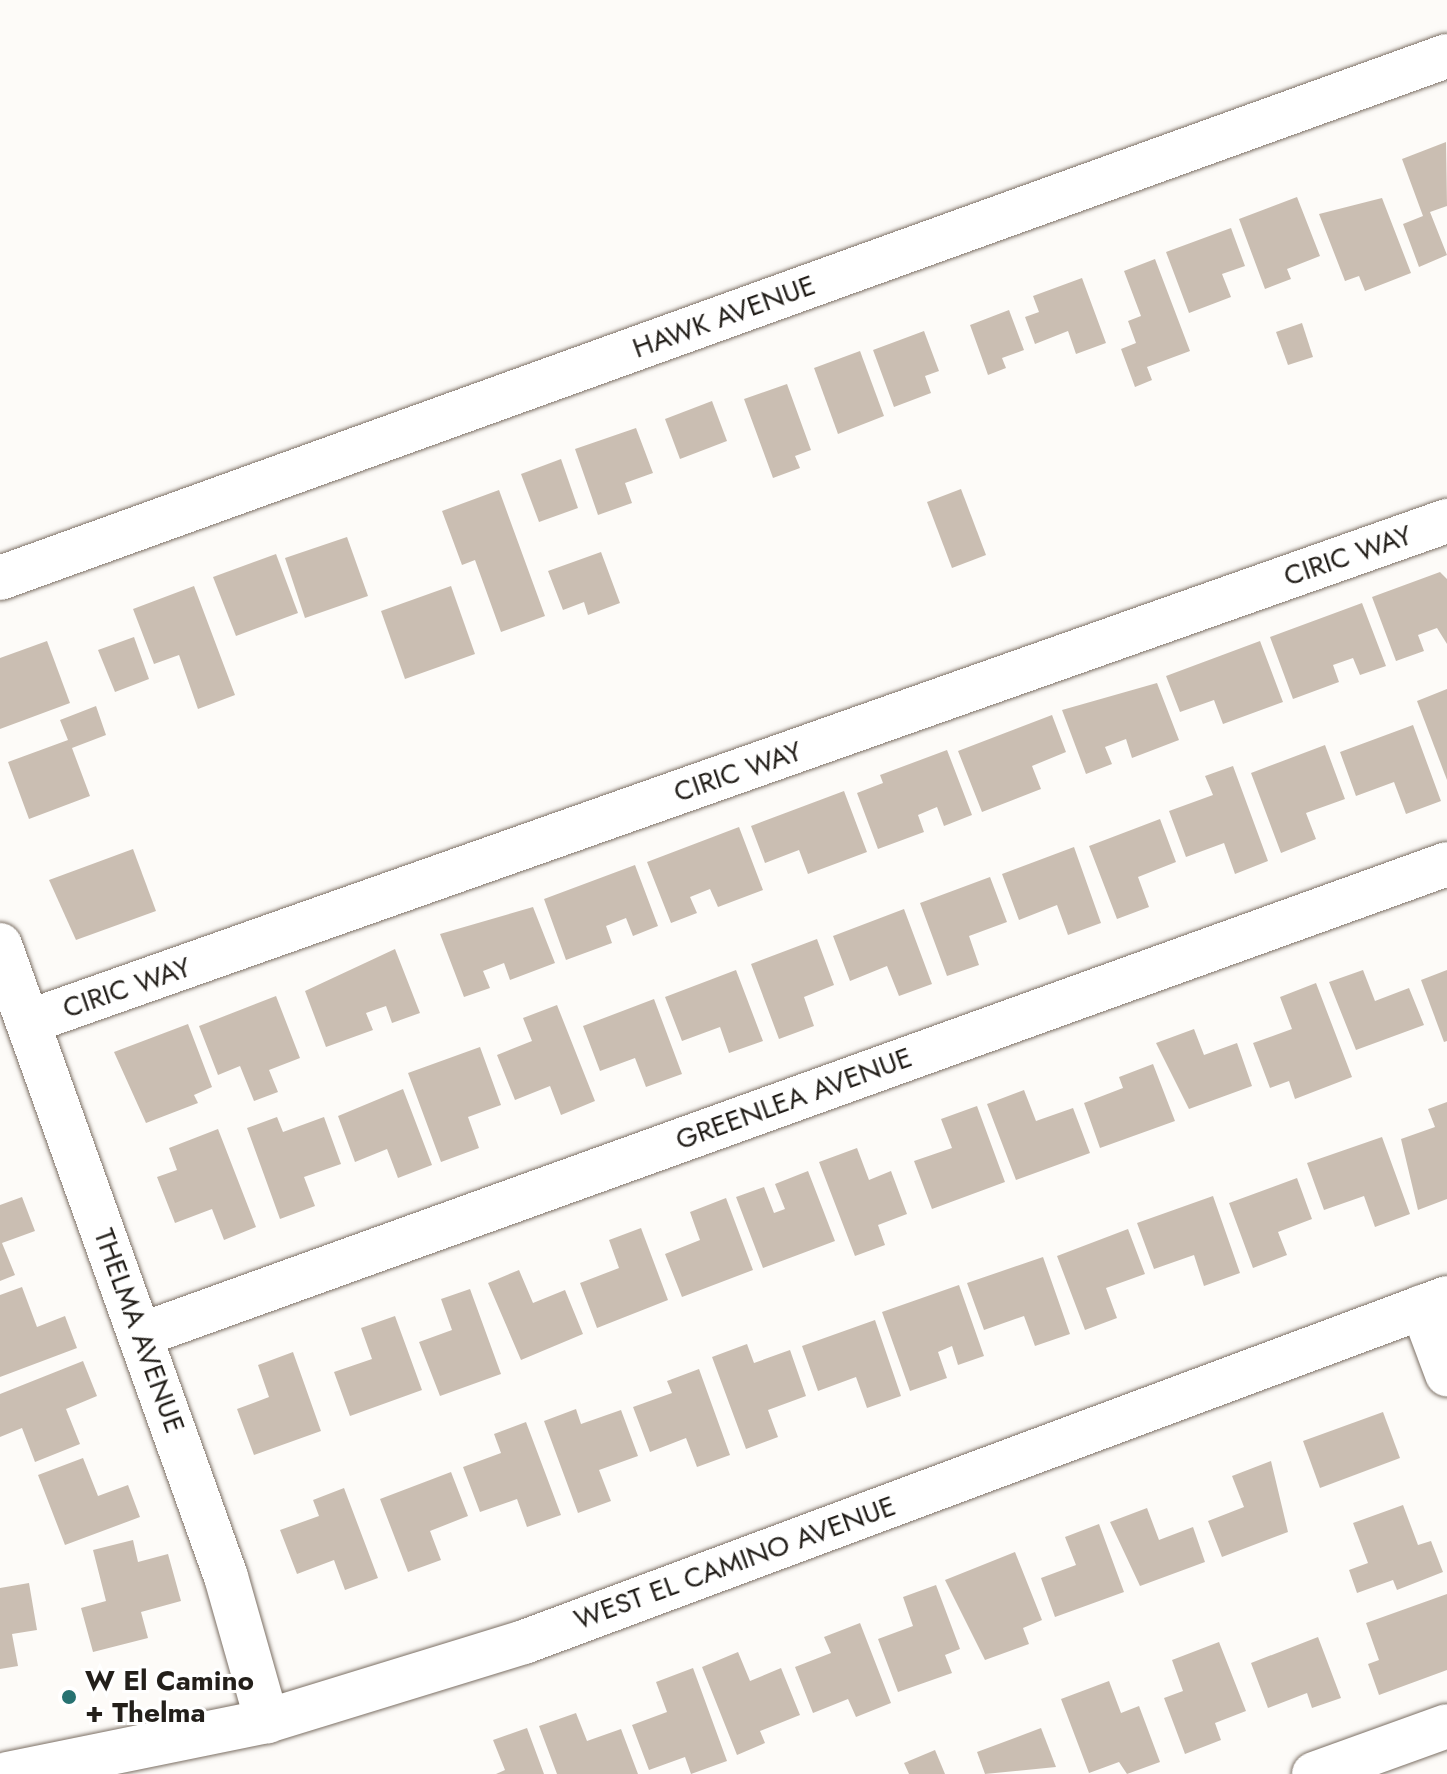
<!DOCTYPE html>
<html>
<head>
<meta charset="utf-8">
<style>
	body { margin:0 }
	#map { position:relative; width:1447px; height:1774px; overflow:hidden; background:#fdfbf8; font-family:Jost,sans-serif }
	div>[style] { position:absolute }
	.building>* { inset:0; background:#cabeb2 }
	.roads { filter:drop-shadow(0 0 2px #7c7065) drop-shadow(0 0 2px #7c7065) }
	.minor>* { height:44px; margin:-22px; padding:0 22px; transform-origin:22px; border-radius:22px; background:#fff }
	.major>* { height:44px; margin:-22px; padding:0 22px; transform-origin:22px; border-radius:22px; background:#fff }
	.dots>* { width:22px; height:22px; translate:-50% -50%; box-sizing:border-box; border:4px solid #fff; border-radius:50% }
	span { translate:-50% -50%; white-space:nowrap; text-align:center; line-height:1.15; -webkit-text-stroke:6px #fff; paint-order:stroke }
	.street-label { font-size:28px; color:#231f1a }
	.poi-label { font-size:28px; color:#231f1a; font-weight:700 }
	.left { translate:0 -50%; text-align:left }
</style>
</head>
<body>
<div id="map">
	<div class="building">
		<i style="clip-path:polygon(1446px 142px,1447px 206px,1430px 212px,1447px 255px,1419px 267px,1403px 224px,1423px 216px,1402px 159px)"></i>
		<i style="clip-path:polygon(1297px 197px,1320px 256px,1287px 269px,1291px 279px,1265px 289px,1239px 219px)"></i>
		<i style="clip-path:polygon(1382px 198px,1411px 273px,1365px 291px,1359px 276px,1345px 281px,1319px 214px)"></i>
		<i style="clip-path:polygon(1231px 228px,1245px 266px,1222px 274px,1231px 297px,1189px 313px,1166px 252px)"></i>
		<i style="clip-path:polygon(1155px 259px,1190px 351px,1147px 367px,1152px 380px,1135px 387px,1121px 349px,1136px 343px,1128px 321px,1141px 316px,1124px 271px)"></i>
		<i style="clip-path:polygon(1082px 278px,1106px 343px,1076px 354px,1068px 331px,1035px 344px,1025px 317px,1039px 312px,1033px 296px)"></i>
		<i style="clip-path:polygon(1009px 310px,1024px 350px,1002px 358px,1006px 368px,988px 375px,970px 325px)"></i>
		<i style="clip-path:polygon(1302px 323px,1313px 357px,1288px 365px,1276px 332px)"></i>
		<i style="clip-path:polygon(924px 331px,939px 371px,925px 376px,931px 393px,894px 407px,873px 350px)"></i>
		<i style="clip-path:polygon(860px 351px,884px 416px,838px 434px,814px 368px)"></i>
		<i style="clip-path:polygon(787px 384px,811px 450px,795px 456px,800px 468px,773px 478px,744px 399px)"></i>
		<i style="clip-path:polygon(712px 401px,727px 441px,680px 459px,665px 419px)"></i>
		<i style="clip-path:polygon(636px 428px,653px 473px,625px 483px,632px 503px,598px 515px,575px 449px)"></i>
		<i style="clip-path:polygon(561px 459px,578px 508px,539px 522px,521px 474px)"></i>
		<i style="clip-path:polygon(961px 489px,986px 555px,952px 568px,927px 502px)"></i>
		<i style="clip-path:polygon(499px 490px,545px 616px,501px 632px,475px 560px,462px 565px,442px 511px)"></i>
		<i style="clip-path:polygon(347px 537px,368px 596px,305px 618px,285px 558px)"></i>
		<i style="clip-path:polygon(601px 552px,620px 603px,588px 615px,584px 602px,563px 610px,548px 571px)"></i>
		<i style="clip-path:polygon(276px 554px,298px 613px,236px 636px,213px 577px)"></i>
		<i style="clip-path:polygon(1440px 572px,1447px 579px,1447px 644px,1437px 628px,1418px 635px,1424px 651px,1396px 661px,1372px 597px)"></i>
		<i style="clip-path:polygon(194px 586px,235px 695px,198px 709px,179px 655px,154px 664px,133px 609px)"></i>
		<i style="clip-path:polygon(451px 586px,475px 654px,405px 679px,381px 611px)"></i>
		<i style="clip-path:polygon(1362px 603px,1386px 666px,1360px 675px,1353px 658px,1333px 665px,1339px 682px,1293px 699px,1270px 637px)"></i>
		<i style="clip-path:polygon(134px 637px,149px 679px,115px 692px,98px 650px)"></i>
		<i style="clip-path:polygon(47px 641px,70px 703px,0 729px,0 658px)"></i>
		<i style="clip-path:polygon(1260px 641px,1283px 702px,1223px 724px,1214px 700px,1180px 712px,1166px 676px)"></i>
		<i style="clip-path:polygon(1157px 683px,1179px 740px,1132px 758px,1126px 739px,1105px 747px,1112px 764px,1086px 774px,1062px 710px)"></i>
		<i style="clip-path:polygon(1447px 689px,1447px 780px,1417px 701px)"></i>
		<i style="clip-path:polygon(96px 706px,106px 735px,72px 748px,90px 796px,29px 819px,8px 762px,68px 740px,60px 720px)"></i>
		<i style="clip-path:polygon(1052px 715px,1066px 752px,1032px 766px,1041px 789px,982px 812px,958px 751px)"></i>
		<i style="clip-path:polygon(1413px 725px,1441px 801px,1406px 814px,1394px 782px,1356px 796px,1340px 752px)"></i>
		<i style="clip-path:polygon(1325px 745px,1345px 799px,1306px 813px,1316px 839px,1281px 853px,1251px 773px)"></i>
		<i style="clip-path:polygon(947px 750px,972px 815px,944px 826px,937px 807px,918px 815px,924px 832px,878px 849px,857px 793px,883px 783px,880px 775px)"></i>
		<i style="clip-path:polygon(1233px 766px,1268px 861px,1235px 874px,1224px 843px,1186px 857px,1169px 811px,1213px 795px,1205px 776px)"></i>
		<i style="clip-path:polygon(844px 791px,867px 852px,808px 874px,799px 850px,765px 863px,751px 826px)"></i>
		<i style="clip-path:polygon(1160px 819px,1176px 862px,1138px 877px,1149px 907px,1117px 919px,1089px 846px)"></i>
		<i style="clip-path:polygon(739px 827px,763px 890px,718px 907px,710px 889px,690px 897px,697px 913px,671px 923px,647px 862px)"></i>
		<i style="clip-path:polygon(1074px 847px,1101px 923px,1068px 935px,1057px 905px,1019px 920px,1002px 874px)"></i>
		<i style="clip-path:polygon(133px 849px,156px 911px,76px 940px,49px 880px)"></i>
		<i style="clip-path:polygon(635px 865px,658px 926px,633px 936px,626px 918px,606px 926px,612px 943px,566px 960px,544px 899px)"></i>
		<i style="clip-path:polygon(990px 877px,1007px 922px,969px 936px,979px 965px,947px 976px,920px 903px)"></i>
		<i style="clip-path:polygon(533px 907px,555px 963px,510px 980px,504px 963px,483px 971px,490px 988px,464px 997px,440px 934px)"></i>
		<i style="clip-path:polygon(904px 909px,932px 984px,899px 996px,887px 966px,850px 981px,833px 936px)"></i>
		<i style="clip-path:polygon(817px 939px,834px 985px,804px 997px,814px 1026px,779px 1039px,751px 964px)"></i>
		<i style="clip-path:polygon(395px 949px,420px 1013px,392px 1023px,386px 1006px,366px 1013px,373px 1030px,326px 1047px,305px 991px)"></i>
		<i style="clip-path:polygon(736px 970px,763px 1041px,729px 1053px,720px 1027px,682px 1041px,665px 997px)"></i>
		<i style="clip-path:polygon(1363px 970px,1375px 1001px,1409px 988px,1424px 1025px,1356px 1050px,1329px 982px)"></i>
		<i style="clip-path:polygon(1447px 970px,1447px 1041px,1444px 1042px,1421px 980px)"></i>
		<i style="clip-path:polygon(1316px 983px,1352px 1077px,1295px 1099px,1289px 1081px,1270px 1088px,1253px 1043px,1292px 1029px,1280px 997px)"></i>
		<i style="clip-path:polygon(276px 996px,300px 1058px,269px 1070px,278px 1092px,254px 1101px,240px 1066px,218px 1075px,199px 1026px)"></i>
		<i style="clip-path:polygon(654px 999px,682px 1074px,646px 1087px,635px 1058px,600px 1071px,583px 1026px)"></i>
		<i style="clip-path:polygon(557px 1005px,595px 1101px,561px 1115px,550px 1086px,515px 1100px,497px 1055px,532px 1041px,523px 1018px)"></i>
		<i style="clip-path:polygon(188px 1024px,212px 1087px,194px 1095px,198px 1103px,146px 1123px,114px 1052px)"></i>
		<i style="clip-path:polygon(1194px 1029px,1204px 1055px,1237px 1043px,1252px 1086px,1189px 1109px,1156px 1043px)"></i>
		<i style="clip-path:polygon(480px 1047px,501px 1105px,468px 1117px,479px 1148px,441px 1162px,408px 1073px)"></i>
		<i style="clip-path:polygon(1153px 1064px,1175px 1121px,1100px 1148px,1084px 1103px,1123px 1088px,1119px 1077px)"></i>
		<i style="clip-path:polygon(403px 1089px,432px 1165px,398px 1178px,387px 1149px,355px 1162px,338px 1116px)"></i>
		<i style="clip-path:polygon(1024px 1090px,1036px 1121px,1073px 1108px,1090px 1153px,1016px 1180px,987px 1104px)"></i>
		<i style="clip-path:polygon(1447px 1102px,1447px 1199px,1418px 1210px,1401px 1139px,1435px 1127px,1428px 1109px)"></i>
		<i style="clip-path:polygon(977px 1106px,1005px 1182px,932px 1209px,914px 1161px,952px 1148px,941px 1119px)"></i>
		<i style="clip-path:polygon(277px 1117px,283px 1132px,324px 1117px,341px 1164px,304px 1177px,315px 1206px,280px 1219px,247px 1128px)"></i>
		<i style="clip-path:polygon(218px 1129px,256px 1227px,224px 1240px,212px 1209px,175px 1223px,157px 1177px,177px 1170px,169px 1148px)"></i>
		<i style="clip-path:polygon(1382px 1137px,1410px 1214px,1375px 1227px,1364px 1196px,1324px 1210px,1307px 1163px)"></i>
		<i style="clip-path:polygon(857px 1148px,869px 1180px,891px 1171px,907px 1214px,878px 1225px,885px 1245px,855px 1256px,819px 1162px)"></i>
		<i style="clip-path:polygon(808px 1171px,835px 1241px,763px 1268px,736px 1197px,764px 1187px,774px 1213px,785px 1209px,775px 1184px)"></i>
		<i style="clip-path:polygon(1297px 1178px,1312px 1219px,1278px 1232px,1287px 1255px,1253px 1268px,1229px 1203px)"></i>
		<i style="clip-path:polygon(1213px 1196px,1240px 1273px,1204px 1286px,1194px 1255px,1154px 1269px,1137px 1223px)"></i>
		<i style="clip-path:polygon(22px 1197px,35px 1231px,2px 1243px,15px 1275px,0 1281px,0 1205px)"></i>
		<i style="clip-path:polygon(726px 1198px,753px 1270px,682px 1297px,665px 1254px,700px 1240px,690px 1212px)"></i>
		<i style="clip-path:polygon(641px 1228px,668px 1300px,597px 1328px,580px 1283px,619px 1268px,609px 1240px)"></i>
		<i style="clip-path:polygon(1128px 1229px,1145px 1274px,1106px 1288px,1117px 1318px,1085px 1330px,1057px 1256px)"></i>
		<i style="clip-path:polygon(1043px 1257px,1070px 1334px,1035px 1346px,1024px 1316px,984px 1330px,967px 1283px)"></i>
		<i style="clip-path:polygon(519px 1270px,533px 1303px,565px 1290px,583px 1334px,521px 1360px,488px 1283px)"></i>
		<i style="clip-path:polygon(959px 1285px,984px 1356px,958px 1365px,952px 1346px,938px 1352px,947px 1378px,910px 1391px,882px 1312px)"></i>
		<i style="clip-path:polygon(22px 1287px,37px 1327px,65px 1316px,77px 1348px,0 1377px,0 1295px)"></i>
		<i style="clip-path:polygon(470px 1289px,501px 1374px,440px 1396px,419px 1342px,452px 1330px,441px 1299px)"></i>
		<i style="clip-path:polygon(395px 1316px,422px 1390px,350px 1416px,334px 1372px,372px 1359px,361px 1328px)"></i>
		<i style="clip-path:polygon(875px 1320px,901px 1396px,867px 1408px,856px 1377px,818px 1391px,802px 1346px)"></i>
		<i style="clip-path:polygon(747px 1344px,754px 1363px,790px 1350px,806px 1396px,768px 1410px,778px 1437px,746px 1449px,712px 1357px)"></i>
		<i style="clip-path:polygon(293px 1352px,321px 1431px,254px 1455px,237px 1409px,269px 1397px,258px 1365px)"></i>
		<i style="clip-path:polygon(83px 1361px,97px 1396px,66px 1409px,80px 1444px,35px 1462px,22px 1428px,0 1437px,0 1394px)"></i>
		<i style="clip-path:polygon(699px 1369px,730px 1455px,697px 1467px,686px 1438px,650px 1452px,633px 1407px,672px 1393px,667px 1381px)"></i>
		<i style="clip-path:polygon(576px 1409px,581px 1424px,621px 1410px,638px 1456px,599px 1470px,611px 1501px,578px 1513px,544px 1421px)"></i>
		<i style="clip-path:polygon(1383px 1412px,1400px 1458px,1320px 1488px,1303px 1441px)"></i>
		<i style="clip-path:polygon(526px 1422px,561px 1515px,527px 1527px,517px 1499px,480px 1512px,463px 1467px,501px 1453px,494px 1434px)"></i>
		<i style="clip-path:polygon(83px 1458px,98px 1496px,128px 1485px,140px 1517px,65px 1545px,38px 1475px)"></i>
		<i style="clip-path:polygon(1271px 1461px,1288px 1532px,1222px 1557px,1208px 1521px,1244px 1507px,1232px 1476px)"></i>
		<i style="clip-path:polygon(451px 1472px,468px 1516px,430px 1531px,441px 1560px,408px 1572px,380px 1499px)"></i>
		<i style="clip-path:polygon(344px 1488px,378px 1578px,345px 1590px,334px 1560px,297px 1574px,280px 1530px,319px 1516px,313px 1500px)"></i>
		<i style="clip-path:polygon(1403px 1505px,1418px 1545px,1431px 1541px,1443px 1572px,1397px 1590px,1393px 1580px,1357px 1593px,1349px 1570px,1368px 1563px,1353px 1523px)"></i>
		<i style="clip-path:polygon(1147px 1508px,1159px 1540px,1193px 1527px,1205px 1562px,1140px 1586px,1110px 1522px)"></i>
		<i style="clip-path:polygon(1099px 1524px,1124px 1592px,1055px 1617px,1041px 1578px,1076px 1565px,1065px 1537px)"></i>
		<i style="clip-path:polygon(133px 1540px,138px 1562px,168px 1554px,181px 1601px,141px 1612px,148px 1638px,93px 1652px,81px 1608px,106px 1601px,93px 1550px)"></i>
		<i style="clip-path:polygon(1015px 1552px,1042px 1620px,1023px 1628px,1029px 1644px,985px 1660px,945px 1580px)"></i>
		<i style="clip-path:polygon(29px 1583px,37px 1630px,12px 1634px,18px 1666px,0 1669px,0 1588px)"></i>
		<i style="clip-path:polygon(936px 1585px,960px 1649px,945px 1655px,952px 1673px,898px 1692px,878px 1639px,913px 1626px,903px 1597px)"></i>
		<i style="clip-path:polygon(1447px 1594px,1447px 1670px,1379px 1695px,1368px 1664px,1379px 1660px,1366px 1623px)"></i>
		<i style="clip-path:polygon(860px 1623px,891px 1703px,856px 1717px,848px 1699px,813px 1713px,795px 1667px,831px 1653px,824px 1637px)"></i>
		<i style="clip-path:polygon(1318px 1637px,1341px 1698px,1312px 1708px,1307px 1693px,1268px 1708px,1251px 1663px)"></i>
		<i style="clip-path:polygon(1219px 1642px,1246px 1711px,1215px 1723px,1221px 1740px,1185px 1754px,1164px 1698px,1183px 1691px,1172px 1660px)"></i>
		<i style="clip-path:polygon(738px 1652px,750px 1681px,781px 1668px,800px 1715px,760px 1731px,765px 1743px,737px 1755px,702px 1667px)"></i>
		<i style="clip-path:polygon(693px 1668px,727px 1761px,691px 1774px,685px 1757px,649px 1770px,632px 1725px,667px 1712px,656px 1682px)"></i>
		<i style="clip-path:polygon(1109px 1681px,1121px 1713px,1139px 1706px,1160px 1762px,1127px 1774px,1119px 1762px,1089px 1773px,1061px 1699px)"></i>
		<i style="clip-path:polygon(576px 1713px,587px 1741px,621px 1729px,638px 1774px,557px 1774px,539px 1726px)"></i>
		<i style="clip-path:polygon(527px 1728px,544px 1774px,496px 1774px,505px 1770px,493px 1740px)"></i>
		<i style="clip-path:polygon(1041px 1728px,1056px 1767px,985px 1774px,977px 1752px)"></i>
		<i style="clip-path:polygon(935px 1750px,945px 1774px,909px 1774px,904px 1763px)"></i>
	</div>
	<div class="roads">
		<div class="minor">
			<i style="left:0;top:578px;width:1538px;rotate:-19.84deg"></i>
			<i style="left:0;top:945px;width:671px;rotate:70.32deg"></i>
			<i style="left:226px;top:1577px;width:150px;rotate:74.1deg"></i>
			<i style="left:28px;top:1022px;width:1505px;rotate:-19.45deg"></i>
			<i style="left:1422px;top:1307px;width:72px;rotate:69.5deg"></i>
			<i style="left:141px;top:1335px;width:1388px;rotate:-19.83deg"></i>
			<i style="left:1314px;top:1774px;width:141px;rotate:-19.8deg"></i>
		</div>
		<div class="major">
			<i style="left:7px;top:1774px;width:265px;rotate:-11.5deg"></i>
			<i style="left:267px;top:1721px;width:269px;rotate:-17.1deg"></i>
			<i style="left:524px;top:1642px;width:985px;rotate:-20.44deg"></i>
		</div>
	</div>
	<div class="dots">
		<i style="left:69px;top:1697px;background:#277271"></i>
	</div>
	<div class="street-label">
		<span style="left:724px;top:317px;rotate:-20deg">HAWK AVENUE</span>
		<span style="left:1348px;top:556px;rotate:-19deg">CIRIC WAY</span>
		<span style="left:738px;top:772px;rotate:-19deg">CIRIC WAY</span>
		<span style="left:127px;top:988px;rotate:-19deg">CIRIC WAY</span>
		<span style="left:794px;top:1099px;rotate:-20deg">GREENLEA AVENUE</span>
		<span style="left:139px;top:1331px;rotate:70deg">THELMA AVENUE</span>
		<span style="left:735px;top:1563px;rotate:-20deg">WEST EL CAMINO AVENUE</span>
	</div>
	<div class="poi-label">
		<span class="left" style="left:85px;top:1697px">W El Camino<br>+ Thelma</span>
	</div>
</div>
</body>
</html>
